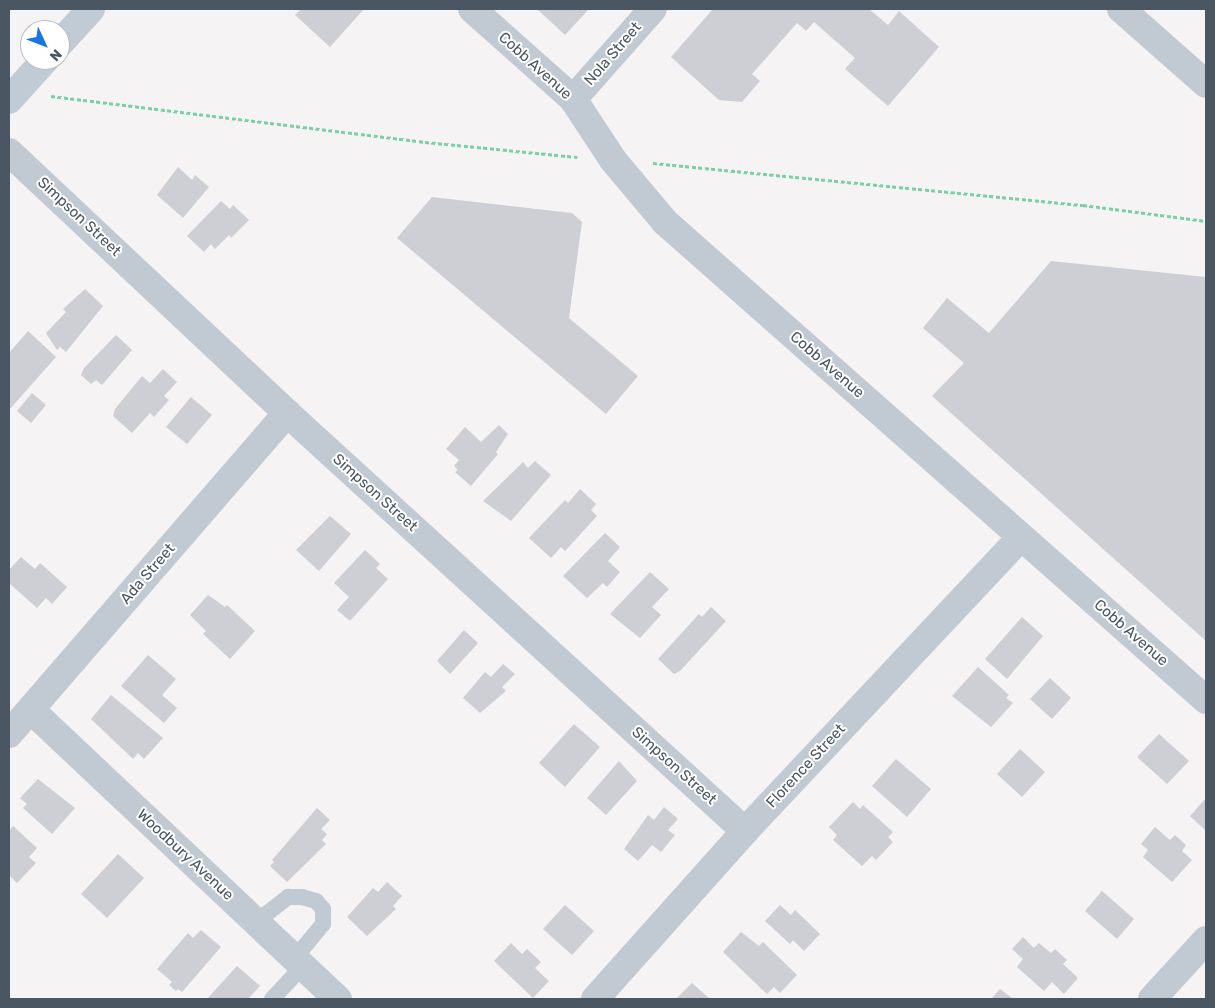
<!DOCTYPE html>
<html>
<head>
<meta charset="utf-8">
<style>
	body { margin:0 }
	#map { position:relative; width:1215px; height:1008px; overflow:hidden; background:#f5f3f3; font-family:Rubik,sans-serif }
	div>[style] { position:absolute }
	.building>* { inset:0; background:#cdcfd5 }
	.path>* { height:3px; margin-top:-1.5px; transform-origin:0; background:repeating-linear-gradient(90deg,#7ad0a6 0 4px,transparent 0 6.5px) }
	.lane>* { height:16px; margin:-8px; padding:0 8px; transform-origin:8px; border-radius:8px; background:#c1cad2 }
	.street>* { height:28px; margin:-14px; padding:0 14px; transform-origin:14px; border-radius:14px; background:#c1cad2 }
	.secondary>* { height:28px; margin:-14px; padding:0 14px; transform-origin:14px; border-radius:14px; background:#c1cbd6 }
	span { translate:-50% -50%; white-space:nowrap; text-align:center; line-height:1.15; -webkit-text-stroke:4px #fff; paint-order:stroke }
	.street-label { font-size:15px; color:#4a5661 }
	.frame { position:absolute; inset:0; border:10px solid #4a5661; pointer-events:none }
	.north { position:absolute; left:20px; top:20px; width:50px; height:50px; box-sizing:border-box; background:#fff; border:1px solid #b7bbc0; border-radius:50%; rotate:133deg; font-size:14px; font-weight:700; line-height:20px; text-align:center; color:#4a5661 }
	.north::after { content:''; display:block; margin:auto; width:18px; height:22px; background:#1a73e8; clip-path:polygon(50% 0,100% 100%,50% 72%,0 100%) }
</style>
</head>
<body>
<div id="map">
	<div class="building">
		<i style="clip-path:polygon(301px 9px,364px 9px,330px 47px,295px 15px)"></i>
		<i style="clip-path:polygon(537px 9px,589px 9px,565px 35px)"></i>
		<i style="clip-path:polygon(713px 9px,869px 9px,888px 25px,899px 11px,939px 47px,888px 106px,845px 69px,855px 58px,814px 22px,806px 31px,797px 23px,752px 74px,760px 81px,742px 102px,719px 100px,671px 57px)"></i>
		<i style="clip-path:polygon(178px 167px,192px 180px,195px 175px,209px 187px,183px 218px,157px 195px)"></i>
		<i style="clip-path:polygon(432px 197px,572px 213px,582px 222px,569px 318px,638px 376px,606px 414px,397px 238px)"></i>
		<i style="clip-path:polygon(221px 201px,230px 209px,233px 205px,249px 220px,231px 238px,229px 235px,215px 249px,211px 244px,204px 252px,187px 236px)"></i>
		<i style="clip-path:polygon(1051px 261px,1206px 277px,1206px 641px,932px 396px,964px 363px,923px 328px,947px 298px,989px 333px)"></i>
		<i style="clip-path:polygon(85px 289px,103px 306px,66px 352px,60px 347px,57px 350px,46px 333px,66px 312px,63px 309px)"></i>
		<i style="clip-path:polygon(28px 331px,56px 357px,9px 410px,9px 353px)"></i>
		<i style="clip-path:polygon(116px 335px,132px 350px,102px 385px,96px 380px,91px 384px,81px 375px,84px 368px)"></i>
		<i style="clip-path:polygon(163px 369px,177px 382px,164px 396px,169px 400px,154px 417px,150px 413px,132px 433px,113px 416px,115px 409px,142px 376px,150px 383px)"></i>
		<i style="clip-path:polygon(32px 393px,46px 405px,31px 423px,17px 411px)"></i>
		<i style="clip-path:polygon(191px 397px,212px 415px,187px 444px,166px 427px)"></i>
		<i style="clip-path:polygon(499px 425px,508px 434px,496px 452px,498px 454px,471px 486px,455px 472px,458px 470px,454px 466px,459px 460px,446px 449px,465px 427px,481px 442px)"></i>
		<i style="clip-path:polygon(535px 461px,551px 475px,511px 521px,483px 501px,523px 462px,528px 468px)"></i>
		<i style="clip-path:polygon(580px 489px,596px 504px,591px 510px,597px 516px,565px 551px,561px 547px,551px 558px,529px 538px,565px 500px,568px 503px)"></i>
		<i style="clip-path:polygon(330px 516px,351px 534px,319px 571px,296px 550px)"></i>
		<i style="clip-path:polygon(605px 533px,620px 547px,608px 561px,620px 572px,607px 587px,603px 583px,587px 598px,563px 576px)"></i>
		<i style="clip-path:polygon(365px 550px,380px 564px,376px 568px,388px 579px,350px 621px,337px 610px,349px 597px,334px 583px)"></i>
		<i style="clip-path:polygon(21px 557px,35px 569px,40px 563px,67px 587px,52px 604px,46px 598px,37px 608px,9px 583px,9px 570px)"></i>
		<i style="clip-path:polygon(650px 572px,669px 589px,652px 607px,661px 615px,640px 638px,610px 614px)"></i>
		<i style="clip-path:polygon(208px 595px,225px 607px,227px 605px,255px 631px,230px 659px,203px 634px,206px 631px,190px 615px)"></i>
		<i style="clip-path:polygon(711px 607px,726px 621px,680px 671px,674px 674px,658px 659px,699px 614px,702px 617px)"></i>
		<i style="clip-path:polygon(1022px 617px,1043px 636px,1007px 679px,985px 659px)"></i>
		<i style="clip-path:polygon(464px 630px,478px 643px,450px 674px,437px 661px)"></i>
		<i style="clip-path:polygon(148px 655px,176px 679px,162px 695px,177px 708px,164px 723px,121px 686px)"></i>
		<i style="clip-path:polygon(503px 664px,515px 674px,502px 687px,506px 691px,480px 713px,463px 698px,485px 672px,491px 677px)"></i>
		<i style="clip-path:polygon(978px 667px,1009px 695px,1006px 698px,1013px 703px,991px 727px,952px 696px)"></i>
		<i style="clip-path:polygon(1050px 678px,1071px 698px,1052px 719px,1030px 699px)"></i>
		<i style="clip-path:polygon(111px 695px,163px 738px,144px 759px,138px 753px,133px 759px,91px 719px)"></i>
		<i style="clip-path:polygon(574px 724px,600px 747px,565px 787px,539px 763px)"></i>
		<i style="clip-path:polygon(1159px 734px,1189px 761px,1167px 784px,1137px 757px)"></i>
		<i style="clip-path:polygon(1020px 749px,1045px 772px,1022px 797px,997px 774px)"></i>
		<i style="clip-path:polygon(896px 759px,931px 789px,907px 817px,872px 786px)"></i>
		<i style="clip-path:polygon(619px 761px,637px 781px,606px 815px,587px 798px)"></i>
		<i style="clip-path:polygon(38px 779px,75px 808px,52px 834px,23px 808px,27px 804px,20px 798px)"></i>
		<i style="clip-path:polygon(1206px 798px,1206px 831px,1190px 816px)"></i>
		<i style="clip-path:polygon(853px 802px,860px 809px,863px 805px,893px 832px,888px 837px,893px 842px,876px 860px,872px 856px,862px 866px,833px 840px,837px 835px,829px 827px)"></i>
		<i style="clip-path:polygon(664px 807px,678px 819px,668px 830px,675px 835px,661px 852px,652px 845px,638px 861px,624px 849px,648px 815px,654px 820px)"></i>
		<i style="clip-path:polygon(317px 808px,330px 820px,321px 829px,327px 834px,322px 840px,326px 844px,287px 882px,270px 866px,274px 862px,272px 860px)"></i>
		<i style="clip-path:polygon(13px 826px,37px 848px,29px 857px,36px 863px,17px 883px,9px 875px,9px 831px)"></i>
		<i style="clip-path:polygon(1155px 827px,1170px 840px,1175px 835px,1186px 845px,1182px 851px,1192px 860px,1172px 882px,1143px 857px,1148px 850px,1141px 844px)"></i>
		<i style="clip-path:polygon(118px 854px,144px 878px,107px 918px,81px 894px)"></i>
		<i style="clip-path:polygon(387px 882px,402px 896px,393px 906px,396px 909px,367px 936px,347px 917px,373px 888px,378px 892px)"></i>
		<i style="clip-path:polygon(1102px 891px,1134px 919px,1117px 939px,1085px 911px)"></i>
		<i style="clip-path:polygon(565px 905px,594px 931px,572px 955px,543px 929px)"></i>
		<i style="clip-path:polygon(780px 905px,791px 915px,795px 910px,820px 934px,804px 951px,793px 940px,790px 944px,765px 921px)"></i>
		<i style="clip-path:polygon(201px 930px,221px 947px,182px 992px,178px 989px,176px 991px,169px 985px,172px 982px,157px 969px,188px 933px,193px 938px)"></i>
		<i style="clip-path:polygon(741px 932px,759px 946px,763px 942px,797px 975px,780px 993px,774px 987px,767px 994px,723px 952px)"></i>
		<i style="clip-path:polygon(1023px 937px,1034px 948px,1039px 943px,1051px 953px,1055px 949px,1067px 960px,1063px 964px,1078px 978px,1064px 994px,1052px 982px,1044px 991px,1017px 967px,1023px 959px,1012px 949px)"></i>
		<i style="clip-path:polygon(511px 943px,522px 954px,527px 949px,541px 962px,535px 968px,549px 981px,533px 998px,494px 961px)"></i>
		<i style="clip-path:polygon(237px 966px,260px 986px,248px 999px,207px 999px)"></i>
		<i style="clip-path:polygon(692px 983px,710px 999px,676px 999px)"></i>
		<i style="clip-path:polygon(1000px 989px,1008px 995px,1013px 999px,991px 999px)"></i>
	</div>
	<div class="path">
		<i style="left:51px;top:96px;width:377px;rotate:7deg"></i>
		<i style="left:425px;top:142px;width:153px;rotate:5.6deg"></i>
		<i style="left:653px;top:163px;width:432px;rotate:5.6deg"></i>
		<i style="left:1083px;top:205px;width:124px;rotate:7.4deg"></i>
	</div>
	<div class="lane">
		<i style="left:256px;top:922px;width:41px;rotate:-38deg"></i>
		<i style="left:288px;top:897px;width:14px"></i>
		<i style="left:302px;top:897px;width:15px;rotate:16deg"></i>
		<i style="left:316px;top:901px;width:11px;rotate:49deg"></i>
		<i style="left:323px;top:909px;width:15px;rotate:90deg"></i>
		<i style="left:323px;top:924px;width:44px;rotate:129.5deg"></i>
		<i style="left:272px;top:999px;width:45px;rotate:-46.8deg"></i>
	</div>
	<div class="street">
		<i style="left:472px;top:9px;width:135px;rotate:41.7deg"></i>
		<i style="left:573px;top:99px;width:73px;rotate:56.7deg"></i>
		<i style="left:613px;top:160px;width:81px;rotate:50deg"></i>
		<i style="left:665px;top:222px;width:722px;rotate:41.46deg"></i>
		<i style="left:1121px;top:9px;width:113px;rotate:41.4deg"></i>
		<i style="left:573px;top:99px;width:120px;rotate:-48.4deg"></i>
		<i style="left:9px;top:152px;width:381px;rotate:43.2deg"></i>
		<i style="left:287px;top:413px;width:620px;rotate:42.39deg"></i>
		<i style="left:31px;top:710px;width:422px;rotate:43.3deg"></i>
		<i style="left:9px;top:734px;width:425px;rotate:-49.1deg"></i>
		<i style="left:595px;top:999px;width:225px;rotate:-48.2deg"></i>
		<i style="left:745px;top:831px;width:403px;rotate:-46.8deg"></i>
		<i style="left:1152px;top:999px;width:80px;rotate:-47.5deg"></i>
	</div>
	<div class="secondary">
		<i style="left:60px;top:43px;width:46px;rotate:-47.6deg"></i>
		<i style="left:9px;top:100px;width:54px;rotate:-48deg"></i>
	</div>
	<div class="street-label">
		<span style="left:613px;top:54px;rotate:-49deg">Nola Street</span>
		<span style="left:535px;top:66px;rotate:42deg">Cobb Avenue</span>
		<span style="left:79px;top:217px;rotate:43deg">Simpson Street</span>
		<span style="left:827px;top:365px;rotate:41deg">Cobb Avenue</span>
		<span style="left:375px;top:493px;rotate:42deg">Simpson Street</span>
		<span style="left:148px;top:574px;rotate:-49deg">Ada Street</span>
		<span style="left:1131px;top:633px;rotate:41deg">Cobb Avenue</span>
		<span style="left:674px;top:766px;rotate:42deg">Simpson Street</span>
		<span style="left:806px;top:766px;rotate:-47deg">Florence Street</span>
		<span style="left:185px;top:855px;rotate:43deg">Woodbury Avenue</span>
	</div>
	<div class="frame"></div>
	<div class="north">N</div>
</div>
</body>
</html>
